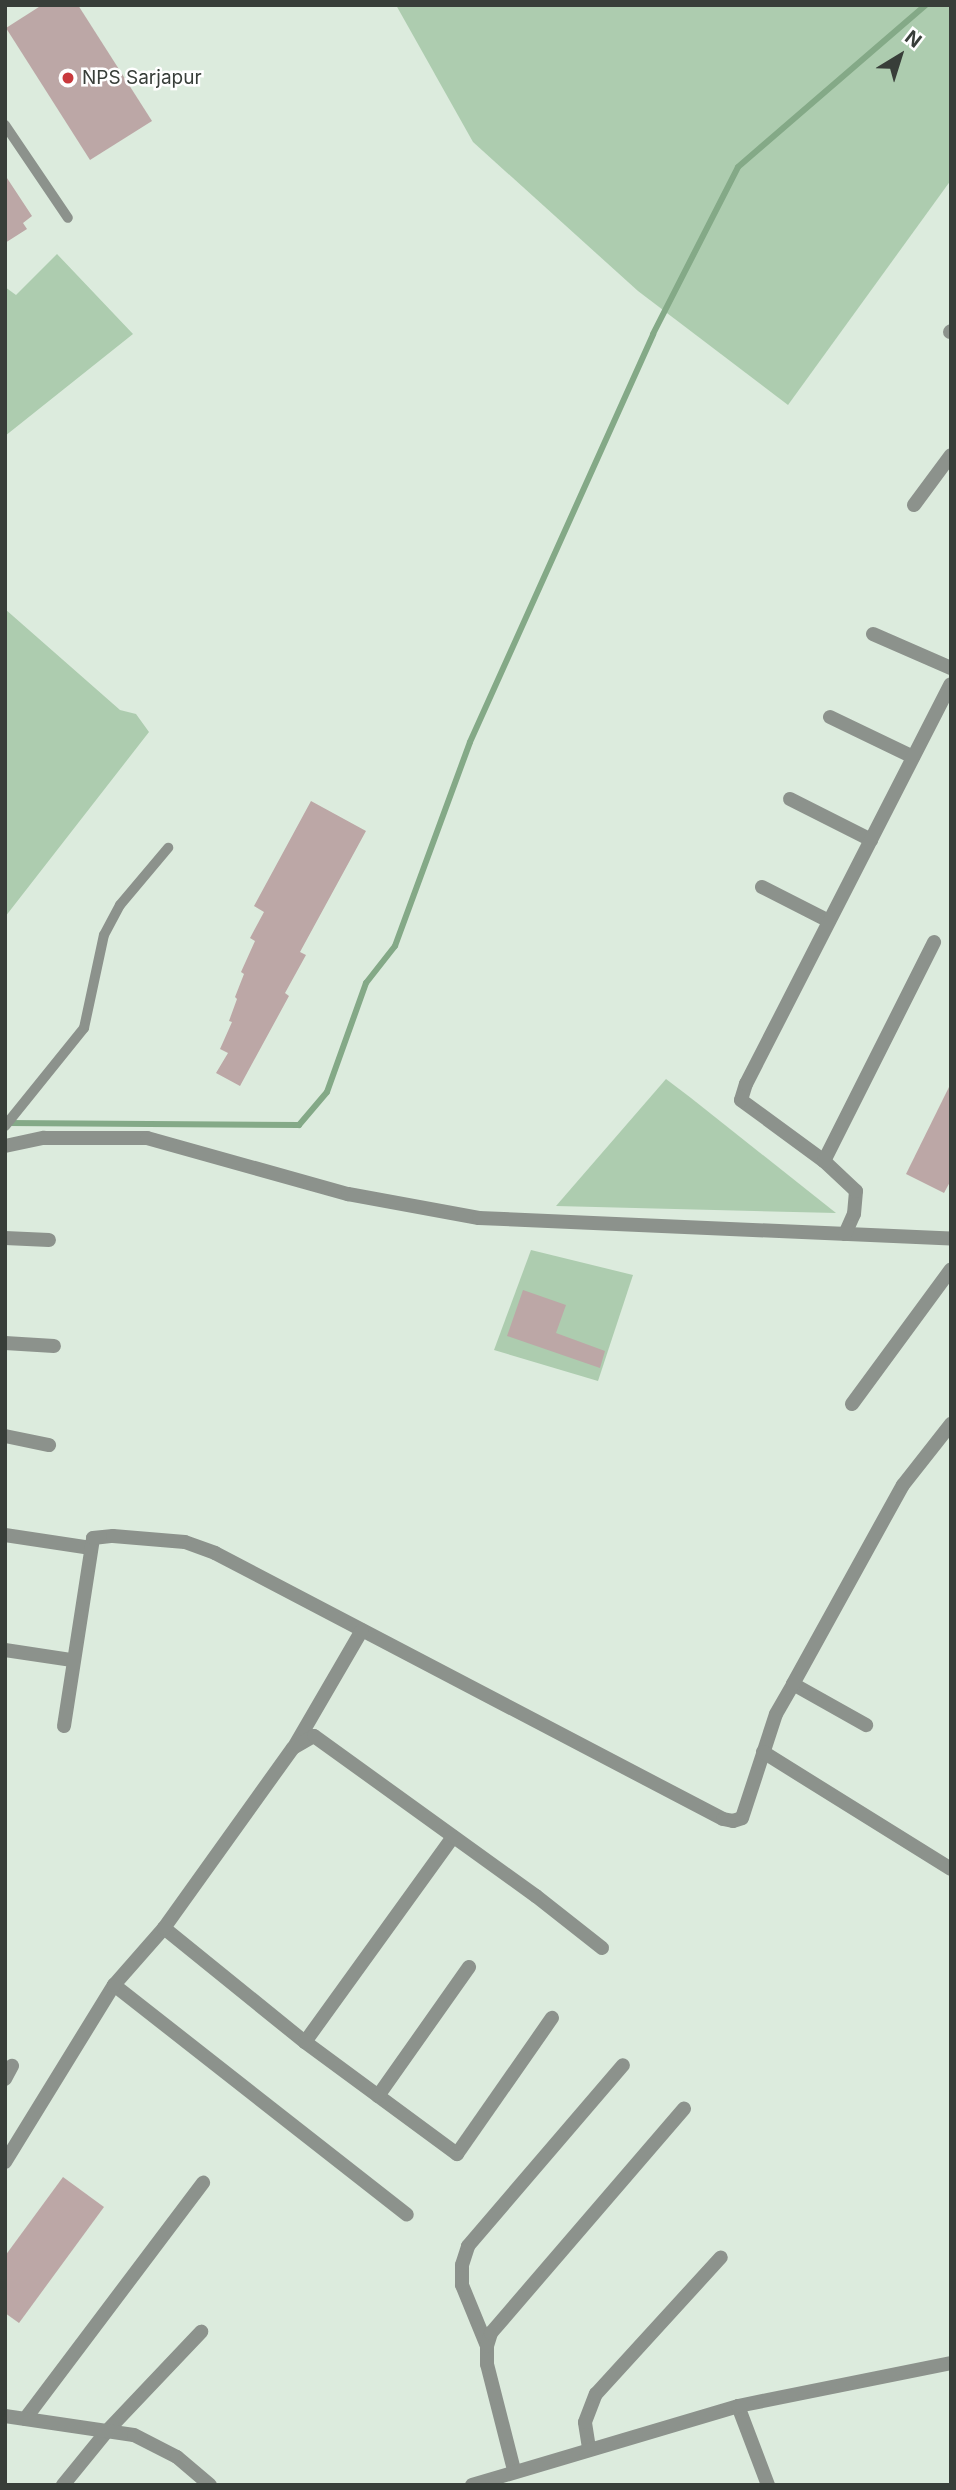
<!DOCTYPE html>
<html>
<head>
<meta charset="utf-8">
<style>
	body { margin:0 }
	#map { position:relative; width:956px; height:2490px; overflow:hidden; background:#dcebdd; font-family:Inter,sans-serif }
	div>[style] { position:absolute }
	.green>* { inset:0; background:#adccaf }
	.stream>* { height:6px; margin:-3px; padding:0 3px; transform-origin:3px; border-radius:3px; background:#84a987 }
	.building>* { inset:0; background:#bca7a6 }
	.service>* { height:10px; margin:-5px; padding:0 5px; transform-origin:5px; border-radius:5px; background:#8c928c }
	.minor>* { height:14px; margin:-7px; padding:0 7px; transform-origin:7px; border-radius:7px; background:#8c928c }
	.tertiary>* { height:14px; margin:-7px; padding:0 7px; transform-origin:7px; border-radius:7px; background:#8c928c }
	.dots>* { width:19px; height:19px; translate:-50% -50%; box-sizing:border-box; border:4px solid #fff; border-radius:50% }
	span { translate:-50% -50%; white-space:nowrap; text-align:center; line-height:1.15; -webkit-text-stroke:5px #fff; paint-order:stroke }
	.poi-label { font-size:19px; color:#383e39 }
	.left { translate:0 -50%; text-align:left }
	.frame { position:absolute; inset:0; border:7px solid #383e39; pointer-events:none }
	.north { position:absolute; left:865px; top:21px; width:70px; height:70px; -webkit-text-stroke:5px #fff; paint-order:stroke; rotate:38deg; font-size:19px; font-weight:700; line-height:28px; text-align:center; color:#383e39 }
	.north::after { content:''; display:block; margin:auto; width:24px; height:32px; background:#383e39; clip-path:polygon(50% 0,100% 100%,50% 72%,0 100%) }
</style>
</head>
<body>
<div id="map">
	<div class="green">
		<i style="clip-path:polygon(396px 5px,951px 5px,951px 180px,788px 405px,638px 291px,473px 142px)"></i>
		<i style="clip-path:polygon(57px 254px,133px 334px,5px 436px,5px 287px,16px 295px)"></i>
		<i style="clip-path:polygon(5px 609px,120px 710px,136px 714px,149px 732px,5px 917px)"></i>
		<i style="clip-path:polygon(666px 1079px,691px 1098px,836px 1213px,556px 1206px)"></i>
		<i style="clip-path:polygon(531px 1250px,633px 1275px,598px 1381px,494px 1350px)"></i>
	</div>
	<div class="stream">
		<i style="left:7px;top:1123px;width:292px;rotate:0.4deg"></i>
		<i style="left:299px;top:1125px;width:43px;rotate:-49.7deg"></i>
		<i style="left:327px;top:1092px;width:116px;rotate:-70.3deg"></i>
		<i style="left:366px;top:983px;width:47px;rotate:-51.9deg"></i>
		<i style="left:395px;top:946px;width:217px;rotate:-69.8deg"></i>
		<i style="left:470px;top:742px;width:447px;rotate:-65.8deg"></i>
		<i style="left:653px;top:334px;width:187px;rotate:-63deg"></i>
		<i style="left:738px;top:167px;width:248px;rotate:-40.8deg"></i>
	</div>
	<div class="building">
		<i style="clip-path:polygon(42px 5px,78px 5px,152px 121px,90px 160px,6px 28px)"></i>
		<i style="clip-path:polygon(5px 175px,32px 216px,23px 223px,27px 229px,5px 243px)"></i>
		<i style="clip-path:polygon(311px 801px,366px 831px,300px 952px,306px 955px,285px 993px,289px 996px,240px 1086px,216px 1073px,228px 1053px,220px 1049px,232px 1022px,229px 1021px,237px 999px,235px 997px,244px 974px,241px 972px,255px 941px,250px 938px,264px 912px,254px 906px)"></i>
		<i style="clip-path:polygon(951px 1083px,951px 1180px,944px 1193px,906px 1174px)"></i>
		<i style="clip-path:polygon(523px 1290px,566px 1305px,556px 1333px,605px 1351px,600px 1368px,507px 1336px)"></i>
		<i style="clip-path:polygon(63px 2177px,104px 2207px,19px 2323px,5px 2313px,5px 2256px)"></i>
	</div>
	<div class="service">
		<i style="left:5px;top:125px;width:112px;rotate:55.9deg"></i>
		<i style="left:5px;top:1126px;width:126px;rotate:-51.1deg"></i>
		<i style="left:84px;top:1028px;width:95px;rotate:-77.9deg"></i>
		<i style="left:104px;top:935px;width:34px;rotate:-62deg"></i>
		<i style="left:120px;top:905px;width:75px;rotate:-49.9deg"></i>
	</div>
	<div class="minor">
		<i style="left:950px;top:332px;width:1px;rotate:-45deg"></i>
		<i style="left:914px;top:505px;width:62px;rotate:-53.5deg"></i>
		<i style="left:873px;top:634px;width:85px;rotate:23.6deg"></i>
		<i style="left:830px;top:717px;width:92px;rotate:25.7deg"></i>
		<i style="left:790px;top:799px;width:91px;rotate:26.8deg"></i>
		<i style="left:762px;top:887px;width:75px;rotate:26.9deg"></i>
		<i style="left:5px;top:1146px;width:40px;rotate:-12deg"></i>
		<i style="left:44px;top:1138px;width:103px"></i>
		<i style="left:147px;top:1138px;width:209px;rotate:15.6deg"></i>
		<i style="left:348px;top:1194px;width:133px;rotate:10.4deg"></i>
		<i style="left:479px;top:1218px;width:472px;rotate:2.5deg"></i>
		<i style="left:824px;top:1161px;width:103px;rotate:-143.7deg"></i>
		<i style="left:741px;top:1100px;width:17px;rotate:-73deg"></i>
		<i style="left:746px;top:1084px;width:449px;rotate:-62.9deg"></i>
		<i style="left:845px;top:1234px;width:22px;rotate:-66deg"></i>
		<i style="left:854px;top:1214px;width:23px;rotate:-85deg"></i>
		<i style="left:856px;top:1191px;width:44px;rotate:-136.8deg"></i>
		<i style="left:824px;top:1161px;width:245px;rotate:-63.3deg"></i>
		<i style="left:5px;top:1238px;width:44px;rotate:2.6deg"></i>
		<i style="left:5px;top:1343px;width:49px;rotate:3.5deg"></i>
		<i style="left:852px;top:1404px;width:167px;rotate:-53.7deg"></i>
		<i style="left:5px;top:1436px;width:45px;rotate:11.6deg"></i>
		<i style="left:5px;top:1535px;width:87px;rotate:8.6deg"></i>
		<i style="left:5px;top:1650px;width:68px;rotate:8.5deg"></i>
		<i style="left:793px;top:1684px;width:84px;rotate:29.3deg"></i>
		<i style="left:64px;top:1726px;width:190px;rotate:-81.2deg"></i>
		<i style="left:93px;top:1538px;width:20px;rotate:-6deg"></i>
		<i style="left:113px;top:1536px;width:72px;rotate:4.8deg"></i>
		<i style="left:185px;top:1542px;width:32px;rotate:20deg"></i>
		<i style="left:215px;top:1553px;width:573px;rotate:27.64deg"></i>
		<i style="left:723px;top:1819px;width:10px;rotate:11deg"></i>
		<i style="left:733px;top:1821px;width:9px;rotate:-18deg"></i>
		<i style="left:742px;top:1818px;width:109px;rotate:-71.9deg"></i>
		<i style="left:776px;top:1714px;width:34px;rotate:-60deg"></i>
		<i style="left:793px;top:1684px;width:227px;rotate:-61.1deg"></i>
		<i style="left:903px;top:1485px;width:78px;rotate:-51.8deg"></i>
		<i style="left:294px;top:1747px;width:135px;rotate:-59.8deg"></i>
		<i style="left:763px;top:1752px;width:221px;rotate:31.9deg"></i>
		<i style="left:164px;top:1928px;width:181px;rotate:39deg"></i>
		<i style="left:305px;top:2042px;width:189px;rotate:36.4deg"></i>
		<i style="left:457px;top:2154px;width:166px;rotate:-55.1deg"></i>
		<i style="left:114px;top:1985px;width:372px;rotate:38.1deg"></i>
		<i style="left:305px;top:2042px;width:253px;rotate:-54.2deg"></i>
		<i style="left:5px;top:2079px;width:15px;rotate:-62deg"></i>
		<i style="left:378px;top:2096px;width:158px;rotate:-54.8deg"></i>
		<i style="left:5px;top:2162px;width:208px;rotate:-58.4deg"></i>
		<i style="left:114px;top:1985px;width:76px;rotate:-48.7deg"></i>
		<i style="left:164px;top:1928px;width:221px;rotate:-54.4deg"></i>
		<i style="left:293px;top:1748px;width:24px;rotate:-30deg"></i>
		<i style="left:314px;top:1736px;width:274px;rotate:35.8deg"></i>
		<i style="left:536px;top:1896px;width:84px;rotate:38.2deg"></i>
		<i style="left:487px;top:2346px;width:66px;rotate:-112.3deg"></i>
		<i style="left:462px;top:2285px;width:20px;rotate:-90deg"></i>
		<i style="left:462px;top:2265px;width:20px;rotate:-72deg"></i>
		<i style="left:468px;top:2246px;width:238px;rotate:-49.4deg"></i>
		<i style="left:738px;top:2406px;width:85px;rotate:69.2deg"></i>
		<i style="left:25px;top:2419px;width:296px;rotate:-53deg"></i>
		<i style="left:589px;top:2448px;width:26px;rotate:-99deg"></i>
		<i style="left:585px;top:2422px;width:30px;rotate:-69deg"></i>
		<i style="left:596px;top:2394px;width:185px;rotate:-47.6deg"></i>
		<i style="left:514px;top:2470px;width:109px;rotate:-104.3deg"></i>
		<i style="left:487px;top:2364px;width:18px;rotate:-90deg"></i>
		<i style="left:487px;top:2346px;width:14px;rotate:-73deg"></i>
		<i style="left:491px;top:2333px;width:296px;rotate:-49.3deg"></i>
		<i style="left:63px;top:2485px;width:70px;rotate:-50.8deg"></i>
		<i style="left:107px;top:2431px;width:137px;rotate:-46.5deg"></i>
	</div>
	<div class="tertiary">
		<i style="left:5px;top:2416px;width:130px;rotate:8.4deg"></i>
		<i style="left:134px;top:2435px;width:48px;rotate:27.1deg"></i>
		<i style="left:177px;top:2457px;width:43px;rotate:40.3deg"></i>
		<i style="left:472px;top:2485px;width:277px;rotate:-16.5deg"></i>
		<i style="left:738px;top:2406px;width:217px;rotate:-11.4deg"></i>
	</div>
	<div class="dots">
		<i style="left:68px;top:78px;background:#c9393d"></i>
	</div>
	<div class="poi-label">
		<span class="left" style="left:82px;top:78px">NPS Sarjapur</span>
	</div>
	<div class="frame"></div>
	<div class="north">N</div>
</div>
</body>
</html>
